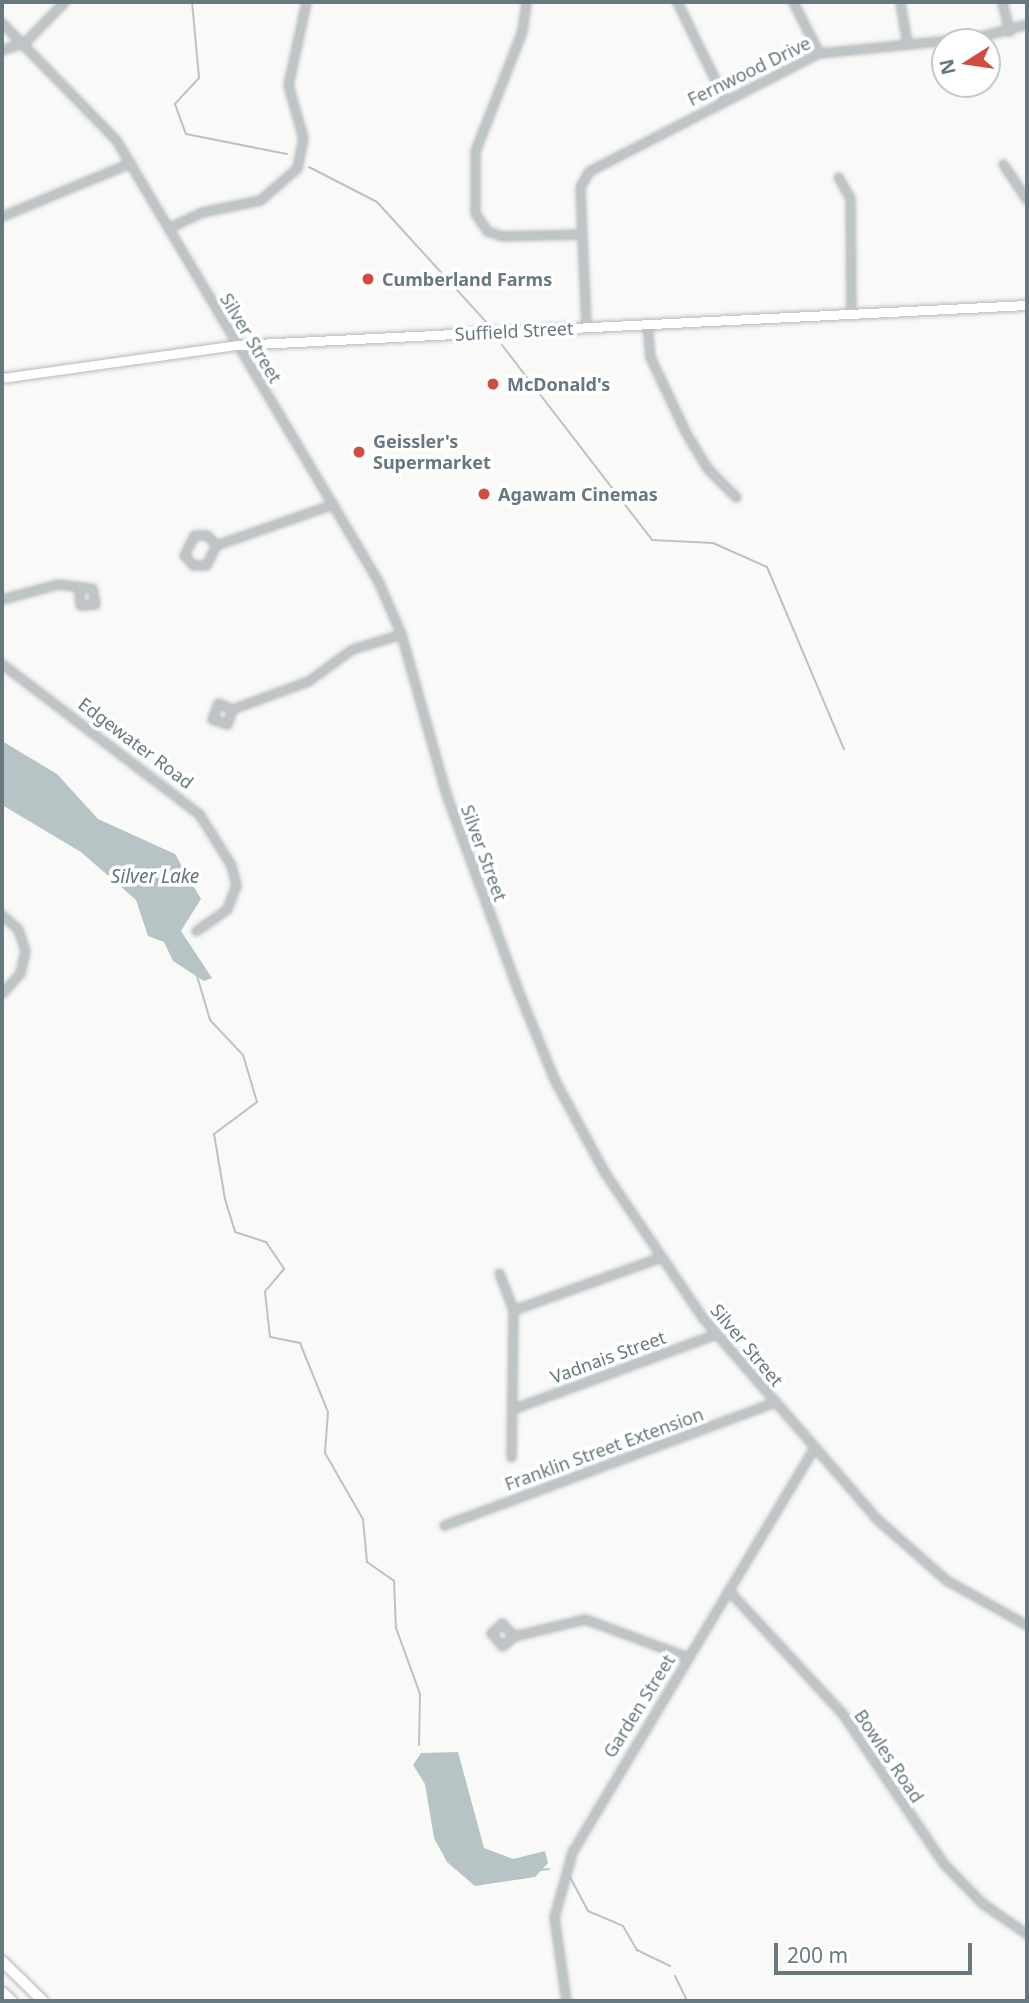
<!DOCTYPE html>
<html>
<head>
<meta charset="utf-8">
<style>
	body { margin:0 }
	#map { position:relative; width:1029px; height:2003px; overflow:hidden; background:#f9f9f8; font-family:"Noto Sans",sans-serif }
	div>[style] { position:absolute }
	.water>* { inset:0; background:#b7c4c6 }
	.stream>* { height:2px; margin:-1px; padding:0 1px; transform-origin:1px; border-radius:1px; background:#b7c4c6 }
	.roads { filter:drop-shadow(0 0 2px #b3b9bb) drop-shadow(0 0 2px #b3b9bb) }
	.minor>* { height:7px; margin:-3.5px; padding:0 3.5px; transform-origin:3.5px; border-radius:3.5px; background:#bfc5c7 }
	.major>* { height:9px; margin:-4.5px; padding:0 4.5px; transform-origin:4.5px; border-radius:4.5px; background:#fff }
	.highway>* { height:10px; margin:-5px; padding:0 5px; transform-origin:5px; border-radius:5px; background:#fff }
	.dots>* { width:19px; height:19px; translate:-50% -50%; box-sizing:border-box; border:4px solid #fff; border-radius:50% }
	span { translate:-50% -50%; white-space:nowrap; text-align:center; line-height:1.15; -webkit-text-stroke:7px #fff; paint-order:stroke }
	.street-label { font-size:18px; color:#67797f }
	.poi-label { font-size:18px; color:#67797f; font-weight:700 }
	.left { translate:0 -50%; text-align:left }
	.water-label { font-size:19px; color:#637679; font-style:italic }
	.frame { position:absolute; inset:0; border:4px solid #67797f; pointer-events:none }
	.north { position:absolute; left:931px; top:28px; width:70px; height:70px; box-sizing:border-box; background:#fff; border:2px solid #c2c9cc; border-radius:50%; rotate:258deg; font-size:19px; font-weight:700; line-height:28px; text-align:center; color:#67797f }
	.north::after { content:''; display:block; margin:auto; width:24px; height:32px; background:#d04c41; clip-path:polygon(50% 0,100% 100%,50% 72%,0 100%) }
	.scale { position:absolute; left:774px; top:1943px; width:198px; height:32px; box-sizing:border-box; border:4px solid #67797f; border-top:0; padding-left:9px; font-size:21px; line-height:24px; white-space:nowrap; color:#67797f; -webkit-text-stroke:5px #fff; paint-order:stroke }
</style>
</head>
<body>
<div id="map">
	<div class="water">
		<i style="clip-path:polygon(2px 741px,57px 774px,98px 819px,175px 854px,201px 899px,181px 931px,212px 978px,204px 981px,173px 961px,164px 942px,148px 936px,136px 900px,81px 852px,2px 805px)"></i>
		<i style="clip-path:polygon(458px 1752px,484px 1848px,513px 1859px,545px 1851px,548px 1863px,535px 1877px,475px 1886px,447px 1862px,434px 1838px,425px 1784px,413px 1765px,421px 1753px)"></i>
	</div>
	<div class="stream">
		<i style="left:192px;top:2px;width:76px;rotate:84.7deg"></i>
		<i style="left:199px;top:78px;width:35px;rotate:133deg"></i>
		<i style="left:175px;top:104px;width:32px;rotate:70deg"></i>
		<i style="left:186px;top:134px;width:103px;rotate:11.2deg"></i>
		<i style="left:309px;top:167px;width:76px;rotate:27.2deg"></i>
		<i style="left:377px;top:202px;width:164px;rotate:47.7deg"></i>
		<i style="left:502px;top:345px;width:246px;rotate:52.4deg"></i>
		<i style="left:652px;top:540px;width:61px;rotate:2.8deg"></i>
		<i style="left:713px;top:543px;width:59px;rotate:24deg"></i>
		<i style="left:767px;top:567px;width:198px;rotate:67.1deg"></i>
		<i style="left:195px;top:969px;width:53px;rotate:73.6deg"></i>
		<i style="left:210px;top:1020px;width:48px;rotate:46.7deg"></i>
		<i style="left:243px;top:1055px;width:49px;rotate:73.4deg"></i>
		<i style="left:257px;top:1102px;width:54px;rotate:143.3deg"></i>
		<i style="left:214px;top:1134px;width:66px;rotate:80.4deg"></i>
		<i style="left:225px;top:1199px;width:34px;rotate:73deg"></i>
		<i style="left:235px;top:1232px;width:33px;rotate:18deg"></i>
		<i style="left:266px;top:1242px;width:32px;rotate:56deg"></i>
		<i style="left:284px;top:1269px;width:30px;rotate:130deg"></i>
		<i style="left:265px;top:1292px;width:45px;rotate:83.7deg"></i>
		<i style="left:270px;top:1337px;width:31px;rotate:11deg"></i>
		<i style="left:300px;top:1343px;width:74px;rotate:67.9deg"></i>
		<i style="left:328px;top:1412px;width:41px;rotate:94.2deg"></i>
		<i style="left:325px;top:1453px;width:76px;rotate:60.1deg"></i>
		<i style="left:363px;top:1519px;width:43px;rotate:84.7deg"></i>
		<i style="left:367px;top:1562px;width:33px;rotate:35deg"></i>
		<i style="left:394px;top:1581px;width:47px;rotate:87.6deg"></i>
		<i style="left:396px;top:1628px;width:70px;rotate:70deg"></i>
		<i style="left:420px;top:1694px;width:51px;rotate:91.1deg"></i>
		<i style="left:540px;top:1870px;width:9px;rotate:-6deg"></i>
		<i style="left:570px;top:1877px;width:38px;rotate:62deg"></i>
		<i style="left:588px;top:1911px;width:38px;rotate:23deg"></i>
		<i style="left:623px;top:1926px;width:28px;rotate:60deg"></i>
		<i style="left:637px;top:1950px;width:37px;rotate:26deg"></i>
		<i style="left:675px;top:1976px;width:28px;rotate:64deg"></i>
	</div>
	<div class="roads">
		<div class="minor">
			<i style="left:526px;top:2px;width:29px;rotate:98deg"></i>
			<i style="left:522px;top:31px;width:129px;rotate:111.4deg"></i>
			<i style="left:475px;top:151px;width:62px;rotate:90deg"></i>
			<i style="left:475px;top:213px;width:22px;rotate:56deg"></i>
			<i style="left:487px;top:231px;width:16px;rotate:18deg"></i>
			<i style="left:502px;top:236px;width:80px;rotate:-1.4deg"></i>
			<i style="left:677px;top:2px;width:109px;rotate:63.9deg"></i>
			<i style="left:793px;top:2px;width:57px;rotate:63deg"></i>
			<i style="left:900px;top:2px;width:43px;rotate:80.5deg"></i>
			<i style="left:1002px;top:2px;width:30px;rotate:76deg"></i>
			<i style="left:2px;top:23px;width:163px;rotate:45.7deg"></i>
			<i style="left:116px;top:140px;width:513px;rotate:59.29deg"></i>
			<i style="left:378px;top:581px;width:58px;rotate:66.5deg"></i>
			<i style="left:401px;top:634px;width:163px;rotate:74.3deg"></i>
			<i style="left:445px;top:791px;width:210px;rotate:69.9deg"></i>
			<i style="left:517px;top:988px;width:100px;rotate:67.8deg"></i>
			<i style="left:555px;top:1081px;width:105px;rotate:61.5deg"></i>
			<i style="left:605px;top:1173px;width:174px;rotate:56deg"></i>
			<i style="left:702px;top:1317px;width:269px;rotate:49.1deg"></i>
			<i style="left:878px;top:1520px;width:91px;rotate:41.4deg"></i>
			<i style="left:946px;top:1580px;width:93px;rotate:29.1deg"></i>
			<i style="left:23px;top:44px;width:59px;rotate:-45.7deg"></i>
			<i style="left:2px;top:50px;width:20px;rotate:-20deg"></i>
			<i style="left:1003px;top:164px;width:43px;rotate:56.3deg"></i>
			<i style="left:838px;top:177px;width:24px;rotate:60deg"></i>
			<i style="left:850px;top:198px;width:116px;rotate:89.5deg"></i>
			<i style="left:2px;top:216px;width:139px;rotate:-22.5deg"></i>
			<i style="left:168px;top:228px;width:38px;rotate:-25deg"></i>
			<i style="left:202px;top:212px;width:59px;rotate:-11.7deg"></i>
			<i style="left:260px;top:200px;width:49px;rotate:-40.9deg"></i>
			<i style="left:297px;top:168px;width:31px;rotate:-79deg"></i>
			<i style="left:303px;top:138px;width:55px;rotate:-105.8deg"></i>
			<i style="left:288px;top:85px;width:85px;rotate:-77.8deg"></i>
			<i style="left:647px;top:324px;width:33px;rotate:85deg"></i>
			<i style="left:650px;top:357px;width:84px;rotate:64.7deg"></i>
			<i style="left:686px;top:433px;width:41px;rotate:59deg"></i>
			<i style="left:707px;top:468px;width:41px;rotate:45deg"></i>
			<i style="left:586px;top:327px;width:140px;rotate:-92.5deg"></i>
			<i style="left:580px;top:187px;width:18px;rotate:-61deg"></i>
			<i style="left:589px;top:171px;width:259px;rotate:-27.2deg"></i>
			<i style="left:819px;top:53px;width:160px;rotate:-5.7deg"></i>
			<i style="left:978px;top:37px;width:51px;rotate:-14.9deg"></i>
			<i style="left:216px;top:545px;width:22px;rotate:117deg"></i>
			<i style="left:206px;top:565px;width:13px;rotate:180deg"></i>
			<i style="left:193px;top:565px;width:13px;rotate:-132deg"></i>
			<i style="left:184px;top:555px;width:22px;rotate:-63deg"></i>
			<i style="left:194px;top:535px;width:13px"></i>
			<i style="left:207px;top:535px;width:13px;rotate:48deg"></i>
			<i style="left:216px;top:545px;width:124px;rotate:-19.3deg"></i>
			<i style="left:2px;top:599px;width:58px;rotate:-15deg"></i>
			<i style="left:58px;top:584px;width:34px;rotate:7deg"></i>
			<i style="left:92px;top:588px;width:16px;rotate:79deg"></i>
			<i style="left:95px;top:604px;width:15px;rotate:176deg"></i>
			<i style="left:80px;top:605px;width:15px;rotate:-94deg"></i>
			<i style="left:2px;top:664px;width:248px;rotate:37.3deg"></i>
			<i style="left:199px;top:814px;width:60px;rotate:57.9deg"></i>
			<i style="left:231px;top:865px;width:21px;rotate:76deg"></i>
			<i style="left:236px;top:885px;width:26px;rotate:111deg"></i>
			<i style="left:227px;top:909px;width:38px;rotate:145deg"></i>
			<i style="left:232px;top:709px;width:16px;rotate:108deg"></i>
			<i style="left:227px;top:724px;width:16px;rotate:-162deg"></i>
			<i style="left:212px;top:719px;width:17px;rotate:-69deg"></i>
			<i style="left:218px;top:703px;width:15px;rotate:23deg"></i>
			<i style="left:232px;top:709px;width:81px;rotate:-20.2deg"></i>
			<i style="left:308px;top:681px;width:54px;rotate:-36deg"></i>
			<i style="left:352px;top:649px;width:51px;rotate:-17deg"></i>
			<i style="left:2px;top:915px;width:21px;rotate:41deg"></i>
			<i style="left:18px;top:929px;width:23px;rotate:72deg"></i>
			<i style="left:25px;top:951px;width:23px;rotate:103deg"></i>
			<i style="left:20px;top:973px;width:27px;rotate:132deg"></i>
			<i style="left:499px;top:1273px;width:40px;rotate:69deg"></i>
			<i style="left:512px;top:1409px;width:217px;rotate:-20.2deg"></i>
			<i style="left:511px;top:1457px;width:147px;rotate:-89.2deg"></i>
			<i style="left:513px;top:1310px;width:157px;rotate:-19.7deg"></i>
			<i style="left:444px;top:1525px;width:353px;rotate:-20.4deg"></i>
			<i style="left:728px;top:1590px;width:168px;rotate:47.2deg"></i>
			<i style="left:842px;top:1713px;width:181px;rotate:56deg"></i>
			<i style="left:943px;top:1863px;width:56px;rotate:45.7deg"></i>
			<i style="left:982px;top:1903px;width:55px;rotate:34.6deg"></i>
			<i style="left:514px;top:1636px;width:18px;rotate:-133deg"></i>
			<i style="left:502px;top:1623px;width:15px;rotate:138deg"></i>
			<i style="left:491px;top:1633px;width:17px;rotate:50deg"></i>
			<i style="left:502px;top:1646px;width:16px;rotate:-40deg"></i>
			<i style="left:514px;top:1636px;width:73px;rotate:-13.5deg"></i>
			<i style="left:585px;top:1619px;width:110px;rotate:20.3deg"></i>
			<i style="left:566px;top:2001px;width:85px;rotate:-98.1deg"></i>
			<i style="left:554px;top:1917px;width:67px;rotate:-74.5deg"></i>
			<i style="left:572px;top:1852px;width:472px;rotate:-59.1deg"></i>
		</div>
		<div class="major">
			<i style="left:2px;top:378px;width:237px;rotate:-8deg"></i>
			<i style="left:237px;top:345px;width:791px;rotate:-2.9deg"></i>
		</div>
		<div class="highway">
			<i style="left:2px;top:1961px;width:57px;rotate:44.3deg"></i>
			<i style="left:2px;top:1992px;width:13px;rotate:42deg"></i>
		</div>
	</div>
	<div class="dots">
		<i style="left:368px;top:279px;background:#d04c41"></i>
		<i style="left:493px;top:384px;background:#d04c41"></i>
		<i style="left:359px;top:452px;background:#d04c41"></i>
		<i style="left:484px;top:494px;background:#d04c41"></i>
	</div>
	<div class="street-label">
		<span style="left:749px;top:71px;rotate:-26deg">Fernwood Drive</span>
		<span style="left:514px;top:331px;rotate:-3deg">Suffield Street</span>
		<span style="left:251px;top:338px;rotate:59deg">Silver Street</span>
		<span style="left:136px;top:743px;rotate:37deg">Edgewater Road</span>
		<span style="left:484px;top:853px;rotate:70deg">Silver Street</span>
		<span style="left:747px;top:1345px;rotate:50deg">Silver Street</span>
		<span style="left:608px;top:1357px;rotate:-20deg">Vadnais Street</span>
		<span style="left:604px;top:1449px;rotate:-20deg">Franklin Street Extension</span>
		<span style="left:639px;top:1706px;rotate:-58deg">Garden Street</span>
		<span style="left:889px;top:1756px;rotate:56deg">Bowles Road</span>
	</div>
	<div class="poi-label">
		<span class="left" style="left:382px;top:279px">Cumberland Farms</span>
		<span class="left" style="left:507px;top:384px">McDonald's</span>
		<span class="left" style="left:373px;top:452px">Geissler's<br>Supermarket</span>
		<span class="left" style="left:498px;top:494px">Agawam Cinemas</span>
	</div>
	<div class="water-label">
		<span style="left:155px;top:877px">Silver Lake</span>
	</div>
	<div class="frame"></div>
	<div class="north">N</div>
	<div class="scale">200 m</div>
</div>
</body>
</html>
